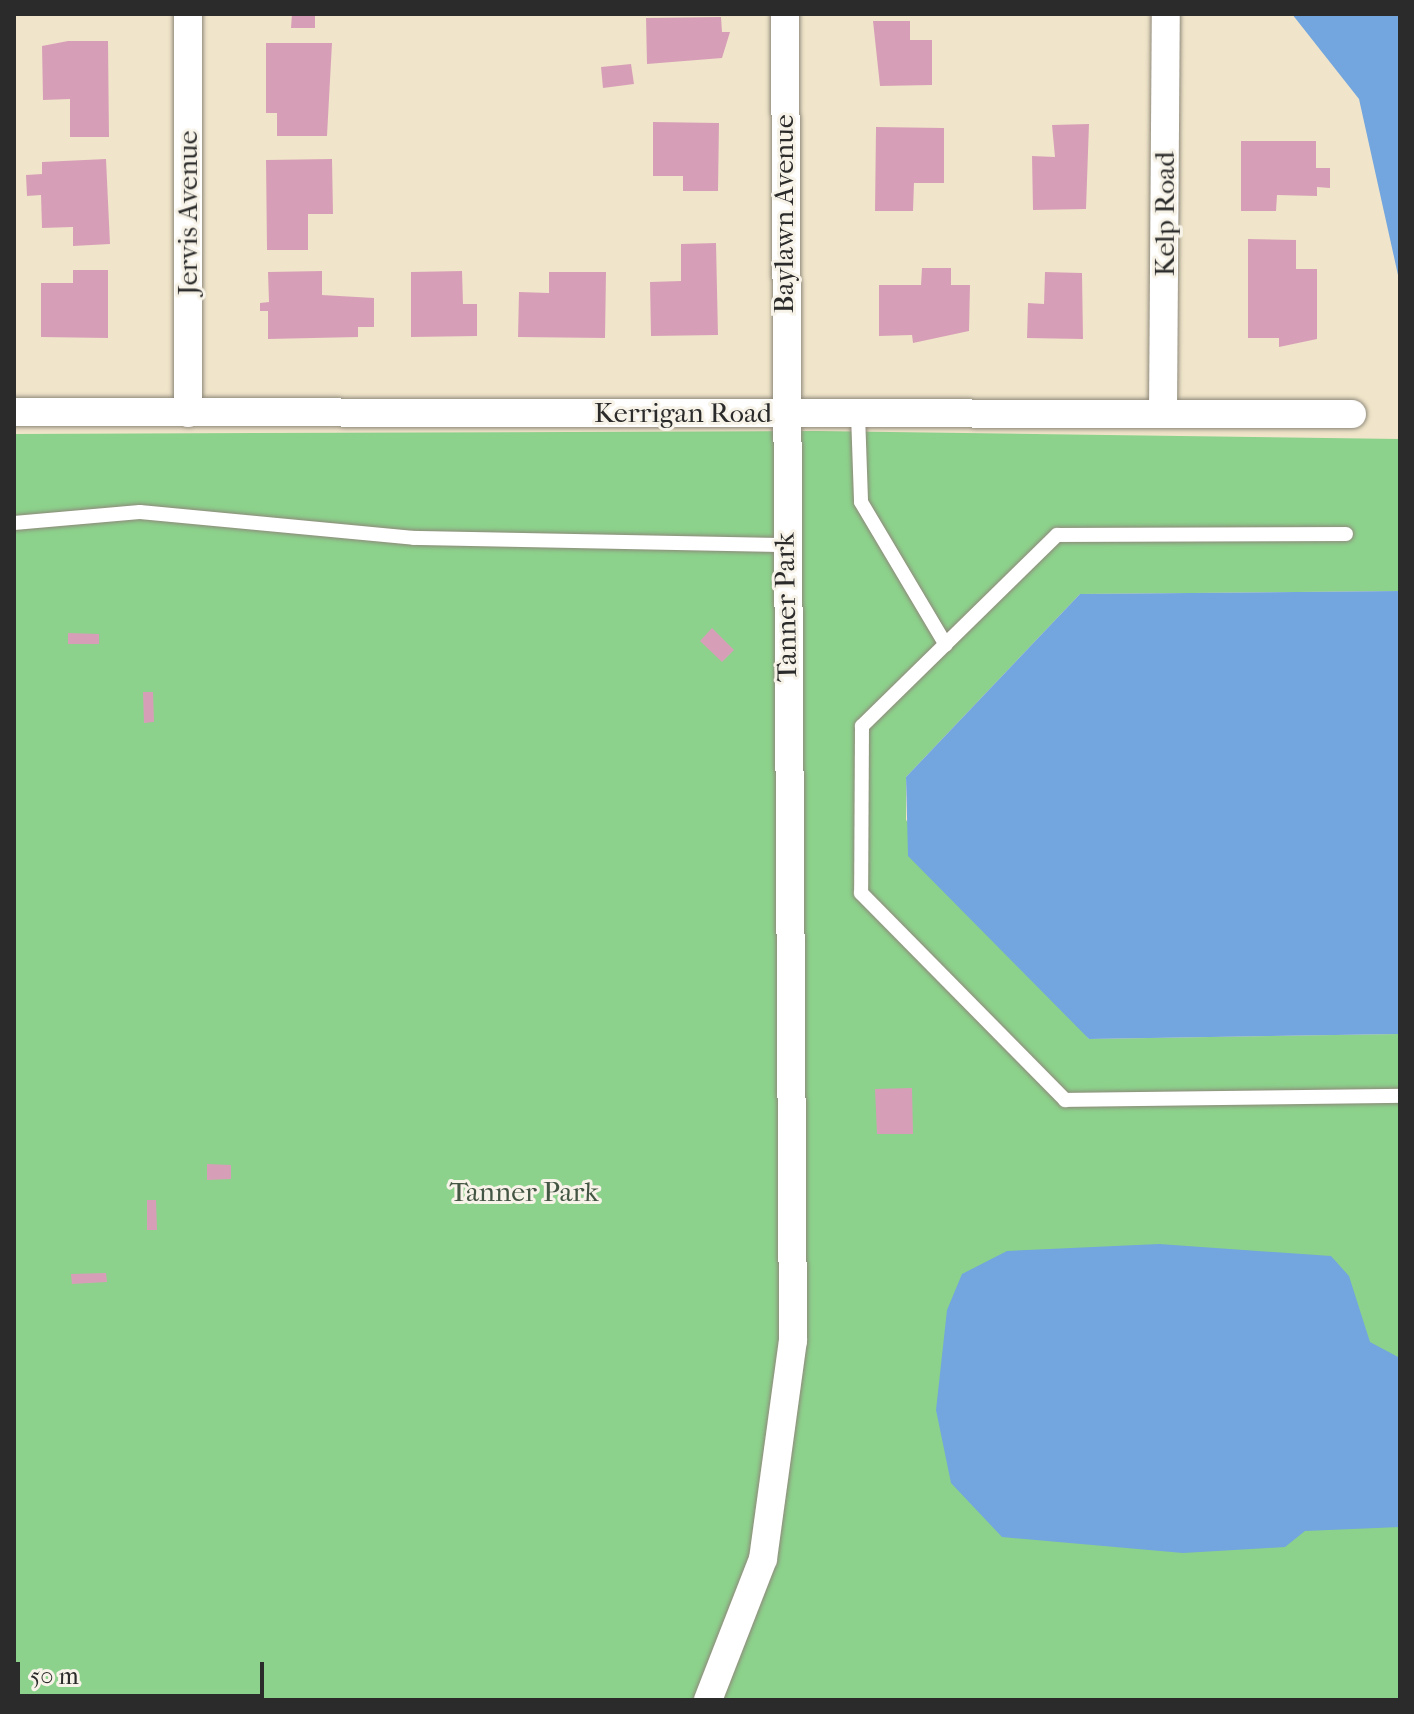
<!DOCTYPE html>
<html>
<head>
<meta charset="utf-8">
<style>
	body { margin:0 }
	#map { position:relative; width:1414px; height:1714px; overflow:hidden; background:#f0e5ca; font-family:"IM FELL French Canon",serif }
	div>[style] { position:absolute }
	.green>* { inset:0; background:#8cd28c }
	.water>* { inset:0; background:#73a5de }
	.building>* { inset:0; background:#d79fb7 }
	.roads { filter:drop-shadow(0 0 2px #8e887a) drop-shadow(0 0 2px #8e887a) }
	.lane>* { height:14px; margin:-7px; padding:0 7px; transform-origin:7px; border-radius:7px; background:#fff }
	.street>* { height:28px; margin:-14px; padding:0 14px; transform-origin:14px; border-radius:14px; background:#fff }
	span { translate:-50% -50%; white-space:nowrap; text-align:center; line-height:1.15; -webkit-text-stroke:6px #f7f3e8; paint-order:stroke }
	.street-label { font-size:28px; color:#2b2b2b }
	.park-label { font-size:28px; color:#435543 }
	.frame { position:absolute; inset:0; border:16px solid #2b2b2b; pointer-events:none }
	.scale { position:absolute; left:16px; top:1662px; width:248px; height:36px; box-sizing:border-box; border:4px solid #2b2b2b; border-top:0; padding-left:10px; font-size:24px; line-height:28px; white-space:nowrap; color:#2b2b2b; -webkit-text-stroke:6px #f7f3e8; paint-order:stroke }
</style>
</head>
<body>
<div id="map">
	<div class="green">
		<i style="clip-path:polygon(817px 431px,1400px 439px,1400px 591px,1080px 594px,906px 777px,906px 820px,1089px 1039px,1400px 1034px,1400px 1700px,14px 1700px,14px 434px)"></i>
	</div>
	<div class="water">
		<i style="clip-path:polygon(1292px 14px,1400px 14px,1400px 284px,1359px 99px)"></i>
		<i style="clip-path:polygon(1400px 591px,1400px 1034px,1089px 1039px,908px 856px,906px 777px,1080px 594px)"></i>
		<i style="clip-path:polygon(1159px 1244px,1331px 1256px,1349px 1276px,1370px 1342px,1400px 1358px,1400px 1527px,1305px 1531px,1285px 1547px,1183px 1553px,1002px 1537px,951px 1483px,936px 1410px,947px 1310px,962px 1274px,1007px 1251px)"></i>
	</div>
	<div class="building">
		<i style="clip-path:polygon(292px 14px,315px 14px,315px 28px,291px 28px)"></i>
		<i style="clip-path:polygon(721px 17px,722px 32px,730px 32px,722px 58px,647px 64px,646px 18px)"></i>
		<i style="clip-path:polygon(873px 21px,910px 21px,910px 40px,932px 40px,932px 85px,880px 86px)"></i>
		<i style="clip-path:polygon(68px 41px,108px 41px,109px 137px,70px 137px,70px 99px,43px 100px,42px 46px)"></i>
		<i style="clip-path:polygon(266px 43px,332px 43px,327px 136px,277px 136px,277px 113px,266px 113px)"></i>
		<i style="clip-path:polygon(631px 64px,634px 84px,603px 88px,601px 67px)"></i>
		<i style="clip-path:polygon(653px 122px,719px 123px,718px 191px,683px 191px,683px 176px,653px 176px)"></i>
		<i style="clip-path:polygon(1089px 124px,1086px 209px,1033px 210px,1032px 156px,1055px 157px,1052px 125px)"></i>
		<i style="clip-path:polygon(876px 127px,944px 128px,944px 183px,914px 183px,913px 211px,875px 211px)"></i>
		<i style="clip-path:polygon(1241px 141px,1316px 141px,1316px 168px,1330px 168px,1330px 188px,1317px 187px,1317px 196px,1277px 195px,1276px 211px,1241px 211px)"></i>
		<i style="clip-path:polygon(106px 159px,110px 244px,73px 246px,73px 227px,42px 228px,41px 195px,27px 196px,26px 175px,42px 174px,42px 162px)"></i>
		<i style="clip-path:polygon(332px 159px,333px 214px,308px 214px,308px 250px,267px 250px,266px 160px)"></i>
		<i style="clip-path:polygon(1248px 239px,1296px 240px,1296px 269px,1317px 269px,1317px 339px,1279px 347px,1279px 338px,1248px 338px)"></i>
		<i style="clip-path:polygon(716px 243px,718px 335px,651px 336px,650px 282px,681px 281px,681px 244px)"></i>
		<i style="clip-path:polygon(922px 268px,951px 268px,951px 285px,970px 285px,969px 331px,913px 343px,912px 335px,879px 336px,879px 285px,921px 285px)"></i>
		<i style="clip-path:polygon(73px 270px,108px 270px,108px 338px,41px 337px,41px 283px,73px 283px)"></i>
		<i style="clip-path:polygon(322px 271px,322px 295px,374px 298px,374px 327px,358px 327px,358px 337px,268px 339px,268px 311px,260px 311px,260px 303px,269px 302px,268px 272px)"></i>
		<i style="clip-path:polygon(462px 271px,463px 304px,477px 304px,477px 336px,411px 337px,411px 272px)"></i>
		<i style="clip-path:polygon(549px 272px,606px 272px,605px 338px,518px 337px,519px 292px,549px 293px)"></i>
		<i style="clip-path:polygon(1045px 272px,1082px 273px,1083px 339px,1027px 338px,1028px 303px,1044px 304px)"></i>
		<i style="clip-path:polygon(712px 628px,734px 650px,722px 662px,700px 641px)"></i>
		<i style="clip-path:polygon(68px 633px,99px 634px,99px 644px,68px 644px)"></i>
		<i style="clip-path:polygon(143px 692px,153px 692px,154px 722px,144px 723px)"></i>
		<i style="clip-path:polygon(912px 1088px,913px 1134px,877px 1134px,875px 1089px)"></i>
		<i style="clip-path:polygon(207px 1164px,231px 1165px,231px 1179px,207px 1180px)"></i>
		<i style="clip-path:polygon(147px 1200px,156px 1200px,157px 1230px,147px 1230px)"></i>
		<i style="clip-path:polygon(106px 1273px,107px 1282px,72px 1284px,71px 1274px)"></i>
	</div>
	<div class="roads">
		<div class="lane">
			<i style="left:858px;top:414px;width:88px;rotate:88deg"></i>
			<i style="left:861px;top:502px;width:166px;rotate:59.3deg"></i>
			<i style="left:14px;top:523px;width:126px;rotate:-5deg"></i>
			<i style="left:140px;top:512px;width:275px;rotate:5.4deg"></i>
			<i style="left:414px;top:538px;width:371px;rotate:1.1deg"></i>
			<i style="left:1346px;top:534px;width:289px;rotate:179.8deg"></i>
			<i style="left:1057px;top:535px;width:273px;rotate:135.6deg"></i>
			<i style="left:862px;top:726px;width:167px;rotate:90.3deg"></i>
			<i style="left:861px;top:893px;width:291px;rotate:45.4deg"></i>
			<i style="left:1065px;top:1100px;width:335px;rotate:-0.7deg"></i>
		</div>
		<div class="street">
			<i style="left:188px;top:14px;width:399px;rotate:90deg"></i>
			<i style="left:14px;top:412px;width:1338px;rotate:0.09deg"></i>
			<i style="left:1163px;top:414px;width:400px;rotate:-89.6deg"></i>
			<i style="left:708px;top:1700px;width:151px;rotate:-68.7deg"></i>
			<i style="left:763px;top:1559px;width:220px;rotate:-82.2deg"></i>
			<i style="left:793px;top:1341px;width:1327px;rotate:-90.35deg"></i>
		</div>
	</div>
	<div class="street-label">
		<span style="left:188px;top:213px;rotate:-90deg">Jervis Avenue</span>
		<span style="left:784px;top:214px;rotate:-90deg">Baylawn Avenue</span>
		<span style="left:1165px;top:214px;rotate:-90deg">Kelp Road</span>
		<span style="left:683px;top:413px">Kerrigan Road</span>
		<span style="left:786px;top:607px;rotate:-91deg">Tanner Park</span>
	</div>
	<div class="park-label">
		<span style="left:524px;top:1192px">Tanner Park</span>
	</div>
	<div class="frame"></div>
	<div class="scale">50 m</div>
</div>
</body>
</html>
